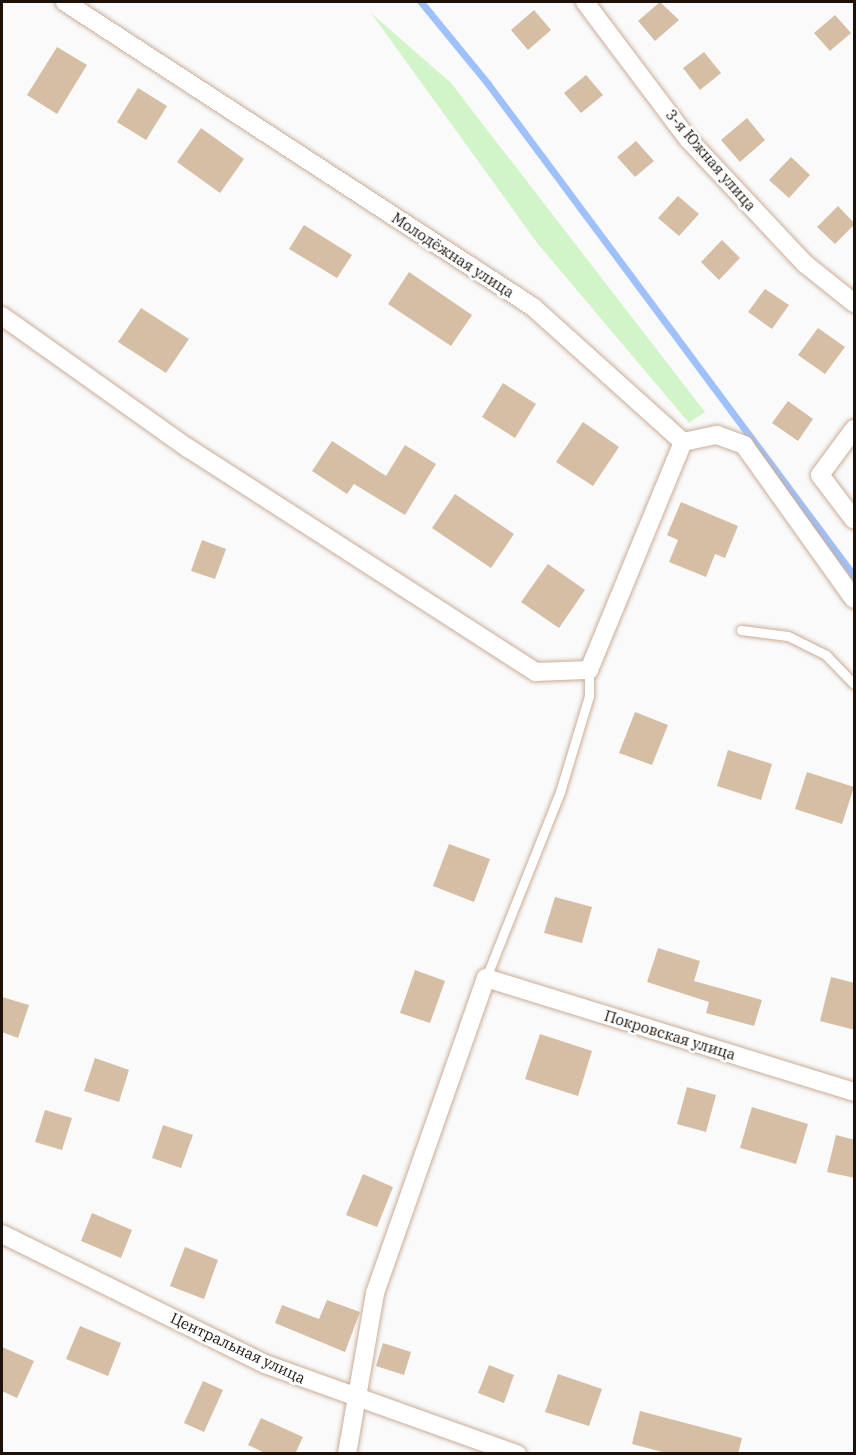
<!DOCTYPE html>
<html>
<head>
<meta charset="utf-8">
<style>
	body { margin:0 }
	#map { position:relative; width:856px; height:1455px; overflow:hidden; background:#fafafa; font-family:"IBM Plex Serif",serif }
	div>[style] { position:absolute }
	.green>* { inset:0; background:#d1f4c9 }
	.stream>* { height:7px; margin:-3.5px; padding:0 3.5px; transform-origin:3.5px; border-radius:3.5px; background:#9ec1fc }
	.building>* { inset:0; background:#d5bea4 }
	.roads { filter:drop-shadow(0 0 2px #c9ac97) drop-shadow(0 0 2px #c9ac97) }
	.lane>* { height:9px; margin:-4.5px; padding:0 4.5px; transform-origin:4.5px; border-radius:4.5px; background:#fff }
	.street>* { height:18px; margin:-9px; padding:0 9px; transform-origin:9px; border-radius:9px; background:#fff }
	span { translate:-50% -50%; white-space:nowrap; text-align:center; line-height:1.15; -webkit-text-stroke:5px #fff; paint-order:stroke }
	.street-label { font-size:15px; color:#1c120a }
	.frame { position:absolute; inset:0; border:3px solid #1c120a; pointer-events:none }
</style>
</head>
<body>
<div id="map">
	<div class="green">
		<i style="clip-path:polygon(371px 13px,451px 83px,705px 412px,689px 423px,538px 244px)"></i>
	</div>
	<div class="stream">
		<i style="left:421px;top:2px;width:106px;rotate:50.7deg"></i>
		<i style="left:488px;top:84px;width:613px;rotate:53.35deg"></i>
	</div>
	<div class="building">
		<i style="clip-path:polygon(660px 2px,679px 20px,655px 41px,638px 21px)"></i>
		<i style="clip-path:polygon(534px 10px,551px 30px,528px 50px,511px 30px)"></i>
		<i style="clip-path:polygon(835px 15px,851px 33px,830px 51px,814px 33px)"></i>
		<i style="clip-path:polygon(57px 47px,87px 65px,57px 114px,27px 95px)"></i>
		<i style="clip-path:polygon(704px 52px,721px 73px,700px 90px,683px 68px)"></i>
		<i style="clip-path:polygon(586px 75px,603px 95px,581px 113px,564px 93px)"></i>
		<i style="clip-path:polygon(138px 88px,167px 106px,146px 140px,117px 122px)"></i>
		<i style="clip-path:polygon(747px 118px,765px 140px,740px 162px,721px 140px)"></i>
		<i style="clip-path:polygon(201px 128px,244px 159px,220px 193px,177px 162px)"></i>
		<i style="clip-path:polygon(636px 141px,654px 161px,635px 177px,617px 157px)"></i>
		<i style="clip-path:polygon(791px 157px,810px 175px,789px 198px,769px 180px)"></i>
		<i style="clip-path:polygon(678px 196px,699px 214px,679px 236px,658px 218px)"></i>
		<i style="clip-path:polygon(838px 206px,855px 224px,835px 244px,817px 227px)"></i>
		<i style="clip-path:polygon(304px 225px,352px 255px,337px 278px,289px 249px)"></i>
		<i style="clip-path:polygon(722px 240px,740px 258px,719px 280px,701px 262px)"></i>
		<i style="clip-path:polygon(409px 272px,472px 315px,451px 346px,388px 304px)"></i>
		<i style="clip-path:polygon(765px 289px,789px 305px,772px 329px,748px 312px)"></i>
		<i style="clip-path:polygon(141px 308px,189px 339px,166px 373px,118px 342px)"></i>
		<i style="clip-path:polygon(818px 328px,845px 347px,825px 374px,798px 355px)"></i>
		<i style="clip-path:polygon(503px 383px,536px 404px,515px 438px,482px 417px)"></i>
		<i style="clip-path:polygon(788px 401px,813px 419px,798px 441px,772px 423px)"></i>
		<i style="clip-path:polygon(583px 422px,619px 447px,593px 486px,556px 462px)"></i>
		<i style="clip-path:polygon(332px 441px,386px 476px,405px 445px,436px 464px,405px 515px,354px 484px,347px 494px,312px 471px)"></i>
		<i style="clip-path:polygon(455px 494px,514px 534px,491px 568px,432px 528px)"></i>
		<i style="clip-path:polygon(681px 502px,738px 526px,725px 558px,715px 554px,706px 577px,669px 562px,678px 540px,667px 535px)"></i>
		<i style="clip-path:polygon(202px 540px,226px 549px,215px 579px,191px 571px)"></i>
		<i style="clip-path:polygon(548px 564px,585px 590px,559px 628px,521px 602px)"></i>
		<i style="clip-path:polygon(635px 712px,668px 725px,652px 765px,619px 753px)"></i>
		<i style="clip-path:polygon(728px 750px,772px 764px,761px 800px,717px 786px)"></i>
		<i style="clip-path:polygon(807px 772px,854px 787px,842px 824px,795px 809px)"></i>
		<i style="clip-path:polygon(449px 844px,490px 859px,474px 902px,433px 886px)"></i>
		<i style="clip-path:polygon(555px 897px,592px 907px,582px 943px,544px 933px)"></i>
		<i style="clip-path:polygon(658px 948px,700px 961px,694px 981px,762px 1000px,754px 1026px,706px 1013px,709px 1002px,647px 982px)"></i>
		<i style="clip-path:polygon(415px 970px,445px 981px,430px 1023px,400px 1013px)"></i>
		<i style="clip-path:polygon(831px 977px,855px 983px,855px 1030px,820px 1021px)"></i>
		<i style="clip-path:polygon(2px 997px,29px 1005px,18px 1038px,2px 1032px)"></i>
		<i style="clip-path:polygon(540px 1034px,592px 1051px,578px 1096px,525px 1079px)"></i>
		<i style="clip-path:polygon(95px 1058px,129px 1070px,119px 1102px,84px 1091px)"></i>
		<i style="clip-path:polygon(687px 1087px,716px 1095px,706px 1132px,677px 1124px)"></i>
		<i style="clip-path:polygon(752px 1107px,808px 1124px,796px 1164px,740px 1148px)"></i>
		<i style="clip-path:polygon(45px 1110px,72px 1118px,62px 1150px,35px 1142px)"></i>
		<i style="clip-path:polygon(163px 1125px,193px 1135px,181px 1168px,152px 1158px)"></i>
		<i style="clip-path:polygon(836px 1135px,855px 1140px,855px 1178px,827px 1172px)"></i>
		<i style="clip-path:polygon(363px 1174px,393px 1187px,377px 1227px,346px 1215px)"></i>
		<i style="clip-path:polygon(92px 1213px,132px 1230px,121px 1258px,81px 1241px)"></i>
		<i style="clip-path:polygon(185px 1247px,218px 1260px,204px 1299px,170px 1286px)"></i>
		<i style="clip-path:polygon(327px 1300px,360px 1312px,345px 1352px,275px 1323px,282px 1305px,319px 1319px)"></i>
		<i style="clip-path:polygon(80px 1326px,121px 1343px,108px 1376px,66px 1359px)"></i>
		<i style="clip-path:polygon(383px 1343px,411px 1352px,404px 1375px,376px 1366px)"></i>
		<i style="clip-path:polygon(2px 1347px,34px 1361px,17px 1398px,2px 1391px)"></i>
		<i style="clip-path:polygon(489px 1365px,514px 1375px,504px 1403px,478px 1393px)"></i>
		<i style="clip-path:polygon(558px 1374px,602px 1389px,589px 1426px,545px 1412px)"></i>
		<i style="clip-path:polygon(203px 1381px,223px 1390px,204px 1432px,184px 1423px)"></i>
		<i style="clip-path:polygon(640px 1411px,742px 1438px,738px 1454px,670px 1454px,632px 1444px)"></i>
		<i style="clip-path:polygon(261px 1418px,303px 1437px,295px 1454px,267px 1454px,248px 1445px)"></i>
	</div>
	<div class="roads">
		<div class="lane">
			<i style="left:741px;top:630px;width:47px;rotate:7.3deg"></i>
			<i style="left:788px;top:636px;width:42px;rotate:26.6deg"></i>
			<i style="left:826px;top:655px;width:40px;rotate:46deg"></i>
			<i style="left:486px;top:978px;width:200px;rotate:-68.3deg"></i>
			<i style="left:560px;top:792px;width:100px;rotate:-73.2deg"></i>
			<i style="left:589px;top:696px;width:26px;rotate:-90deg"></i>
		</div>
		<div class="street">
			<i style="left:585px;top:2px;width:171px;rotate:53.1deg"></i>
			<i style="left:688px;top:139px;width:170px;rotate:46.9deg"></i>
			<i style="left:804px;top:263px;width:64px;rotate:38.7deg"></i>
			<i style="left:2px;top:316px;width:228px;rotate:35.4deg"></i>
			<i style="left:188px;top:448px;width:414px;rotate:32.8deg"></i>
			<i style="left:536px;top:672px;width:53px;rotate:-2.2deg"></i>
			<i style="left:589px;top:670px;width:247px;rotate:-67.6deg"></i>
			<i style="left:683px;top:442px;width:202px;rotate:-138deg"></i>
			<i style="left:533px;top:307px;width:559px;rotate:-146.91deg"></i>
			<i style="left:854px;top:429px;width:57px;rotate:126.5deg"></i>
			<i style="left:820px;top:475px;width:56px;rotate:52.9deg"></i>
			<i style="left:683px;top:442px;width:35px;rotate:-12deg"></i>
			<i style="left:717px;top:435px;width:29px;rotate:20deg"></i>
			<i style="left:744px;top:445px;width:189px;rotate:54.5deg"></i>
			<i style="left:2px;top:1234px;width:293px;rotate:26.3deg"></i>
			<i style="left:265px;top:1364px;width:268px;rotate:19.7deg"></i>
			<i style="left:347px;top:1454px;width:163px;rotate:-80.1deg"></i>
			<i style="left:375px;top:1293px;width:334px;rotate:-70.6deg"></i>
			<i style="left:486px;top:978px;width:385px;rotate:17.2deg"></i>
		</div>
	</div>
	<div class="street-label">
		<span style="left:711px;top:160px;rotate:49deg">3-я Южная улица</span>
		<span style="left:453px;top:255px;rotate:33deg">Молодёжная улица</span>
		<span style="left:670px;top:1035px;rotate:17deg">Покровская улица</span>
		<span style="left:238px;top:1348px;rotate:25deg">Центральная улица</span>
	</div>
	<div class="frame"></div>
</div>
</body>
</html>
